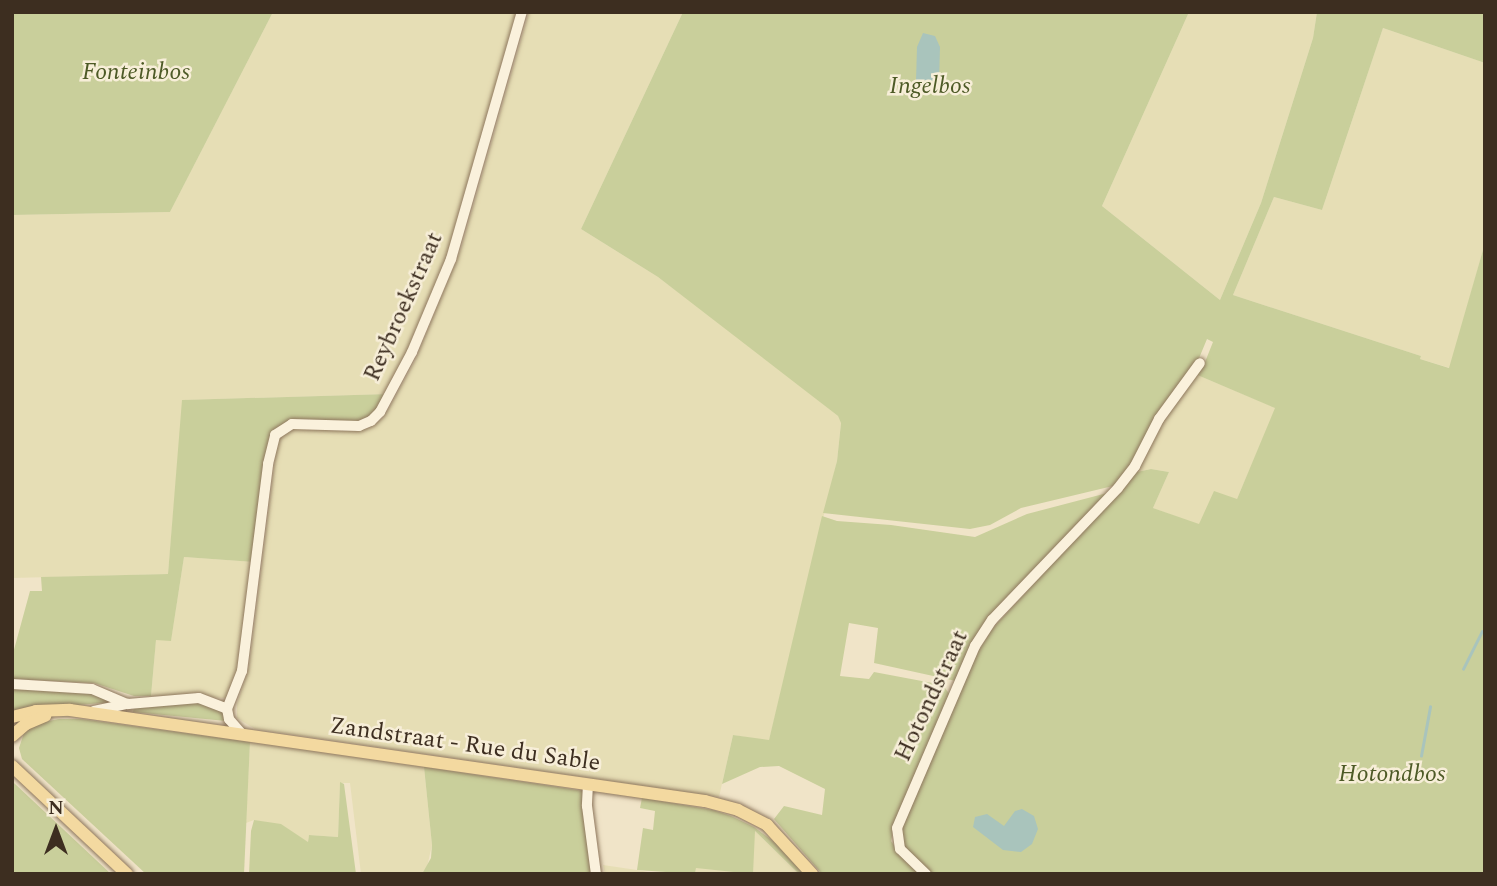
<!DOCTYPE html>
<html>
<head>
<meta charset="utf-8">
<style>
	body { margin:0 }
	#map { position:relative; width:1497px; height:886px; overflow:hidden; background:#f0e4c8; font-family:Spectral,serif }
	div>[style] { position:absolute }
	.farmland>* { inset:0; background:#e6deb5 }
	.green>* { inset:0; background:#c9cf9b }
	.water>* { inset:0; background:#a9c4bc }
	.stream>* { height:2.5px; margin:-1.25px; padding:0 1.25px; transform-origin:1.25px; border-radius:1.25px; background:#a9c4bc }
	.roads { filter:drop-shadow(0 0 2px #8d765c) drop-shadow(0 0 2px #8d765c) }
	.minor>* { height:10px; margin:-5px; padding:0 5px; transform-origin:5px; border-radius:5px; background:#faf1dc }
	.major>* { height:12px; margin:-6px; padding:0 6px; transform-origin:6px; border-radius:6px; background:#f3d9a0 }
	span { translate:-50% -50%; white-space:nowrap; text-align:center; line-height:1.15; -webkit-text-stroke:5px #f7eed8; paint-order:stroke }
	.park-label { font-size:24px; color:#4d5a26; font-style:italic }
	.street-label { font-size:24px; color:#3d2e20 }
	.frame { position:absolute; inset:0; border:14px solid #3d2e20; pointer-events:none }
	.north { position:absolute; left:21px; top:795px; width:70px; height:70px; -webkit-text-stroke:5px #f7eed8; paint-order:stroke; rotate:0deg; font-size:19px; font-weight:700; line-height:28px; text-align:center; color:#3d2e20 }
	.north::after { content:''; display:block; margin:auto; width:24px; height:32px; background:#3d2e20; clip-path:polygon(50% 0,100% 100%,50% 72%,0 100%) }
</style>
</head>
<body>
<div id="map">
	<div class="farmland">
		<i style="clip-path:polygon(273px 12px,520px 12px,447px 268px,388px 394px,183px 400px,168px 574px,12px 578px,12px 215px,170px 212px)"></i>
		<i style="clip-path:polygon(529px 12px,683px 12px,581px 229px,658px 277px,737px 336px,838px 416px,841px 422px,837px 461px,769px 741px,733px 735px,719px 797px,255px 729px,237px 718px,237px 704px,249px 667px,277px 444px,281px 436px,292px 428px,368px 427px,382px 419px,389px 408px,415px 361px,461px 249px)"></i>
		<i style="clip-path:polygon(1189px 12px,1317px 12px,1313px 38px,1261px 203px,1220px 300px,1102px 206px)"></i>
		<i style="clip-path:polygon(1383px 28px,1485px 63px,1485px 243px,1450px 368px,1420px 359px,1421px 356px,1233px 295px,1274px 197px,1322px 210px)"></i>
		<i style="clip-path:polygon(1195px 374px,1276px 408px,1237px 499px,1199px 525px,1153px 508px,1169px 472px,1151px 469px,1137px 472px,1164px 416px)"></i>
		<i style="clip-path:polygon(184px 557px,254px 562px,243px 655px,228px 698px,151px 696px,156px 639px,171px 640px)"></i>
		<i style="clip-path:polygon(250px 742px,424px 767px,432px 845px,427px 867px,422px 874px,361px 874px,350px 783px,340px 783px,338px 837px,309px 835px,308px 842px,254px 820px,246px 823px)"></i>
		<i style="clip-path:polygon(755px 831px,799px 874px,695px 874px,696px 868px)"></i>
		<i style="clip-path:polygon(603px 865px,637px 870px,659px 874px,605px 874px)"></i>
	</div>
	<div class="green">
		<i style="clip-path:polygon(12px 12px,273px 12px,170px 212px,12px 215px)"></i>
		<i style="clip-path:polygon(683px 12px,1189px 12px,1102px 206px,1220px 300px,1261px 203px,1313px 38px,1317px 12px,1485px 12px,1485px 63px,1383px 28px,1322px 210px,1274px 197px,1233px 295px,1421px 356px,1420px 359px,1449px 368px,1485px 243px,1485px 874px,931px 874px,904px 850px,902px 825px,970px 665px,992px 629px,1137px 472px,1151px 469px,1169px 472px,1153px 508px,1199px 524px,1214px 491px,1237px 499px,1275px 408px,1195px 374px,1203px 367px,1213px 342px,1207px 339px,1197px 363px,1117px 485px,1021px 508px,990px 525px,970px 529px,823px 513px,837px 461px,841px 423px,838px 416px,658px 277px,581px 229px)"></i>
		<i style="clip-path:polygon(388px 394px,371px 417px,358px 422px,290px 421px,275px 430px,254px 562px,184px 557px,171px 641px,156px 640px,151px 696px,134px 696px,94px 683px,12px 679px,12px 657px,30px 591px,42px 591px,41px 577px,168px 574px,182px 400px)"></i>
		<i style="clip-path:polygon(1111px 492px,1015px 592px,956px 681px,874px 663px,878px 628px,849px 623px,840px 676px,869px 679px,874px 672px,943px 685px,950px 695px,895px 823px,891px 841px,907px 863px,921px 874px,822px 874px,774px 819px,784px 806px,822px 815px,825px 789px,779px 766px,760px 767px,722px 784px,733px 735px,769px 740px,822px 516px,837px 521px,891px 525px,975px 537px,1027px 514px)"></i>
		<i style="clip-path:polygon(12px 687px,79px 689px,112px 702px,12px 711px)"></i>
		<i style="clip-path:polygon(200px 701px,222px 711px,226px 721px,133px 712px,134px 708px)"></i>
		<i style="clip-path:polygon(59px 719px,81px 719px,250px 742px,244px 874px,146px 874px,22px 759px,19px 748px,24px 733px,38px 723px)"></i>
		<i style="clip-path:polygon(424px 767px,584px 791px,595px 874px,422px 874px,431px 858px,432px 845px)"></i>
		<i style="clip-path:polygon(12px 781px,14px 783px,111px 874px,12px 874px)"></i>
		<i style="clip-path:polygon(340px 782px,344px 784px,356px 874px,249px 874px,251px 831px,254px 820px,281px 824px,308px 842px,309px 835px,338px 837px)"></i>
		<i style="clip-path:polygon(642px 798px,713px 810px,731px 816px,754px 827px,777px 844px,805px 874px,799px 874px,755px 831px,753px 874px,696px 868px,695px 874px,637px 870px,643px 828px,653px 830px,655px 811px,640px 808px)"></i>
	</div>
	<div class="water">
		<i style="clip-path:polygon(923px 33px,935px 36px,940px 47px,939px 83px,930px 94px,921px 90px,916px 81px,917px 47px)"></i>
		<i style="clip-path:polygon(1022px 809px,1034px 816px,1038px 829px,1032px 844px,1021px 852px,1003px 850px,973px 827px,975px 817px,987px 814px,1004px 826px,1015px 811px)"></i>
	</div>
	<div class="stream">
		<i style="left:1463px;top:669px;width:42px;rotate:-63.4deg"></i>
		<i style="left:1421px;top:756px;width:50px;rotate:-79.6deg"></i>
	</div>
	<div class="roads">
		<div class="minor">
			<i style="left:12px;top:684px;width:80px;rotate:3.6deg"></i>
			<i style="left:92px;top:689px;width:39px;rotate:23deg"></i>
			<i style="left:94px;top:711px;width:35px;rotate:-12deg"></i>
			<i style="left:128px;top:704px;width:71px;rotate:-4.8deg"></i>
			<i style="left:199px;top:698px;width:30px;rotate:21deg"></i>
			<i style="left:242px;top:734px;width:20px;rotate:-131deg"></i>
			<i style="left:229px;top:719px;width:10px;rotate:-101deg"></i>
			<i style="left:227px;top:709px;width:41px;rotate:-68.5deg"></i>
			<i style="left:242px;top:671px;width:209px;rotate:-82.8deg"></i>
			<i style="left:268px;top:464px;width:30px;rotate:-76deg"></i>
			<i style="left:275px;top:435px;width:20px;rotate:-33deg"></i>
			<i style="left:292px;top:424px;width:67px;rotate:1.7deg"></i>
			<i style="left:359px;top:426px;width:13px;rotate:-23deg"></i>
			<i style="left:371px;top:421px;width:13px;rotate:-45deg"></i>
			<i style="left:380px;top:412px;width:68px;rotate:-61.9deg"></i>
			<i style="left:412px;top:352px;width:101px;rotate:-67.2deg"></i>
			<i style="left:451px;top:259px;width:257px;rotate:-74deg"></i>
			<i style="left:588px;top:784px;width:22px;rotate:93deg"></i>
			<i style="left:587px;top:806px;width:69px;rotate:82.5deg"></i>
			<i style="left:926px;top:874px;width:36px;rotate:-136deg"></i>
			<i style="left:900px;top:849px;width:21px;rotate:-98deg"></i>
			<i style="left:897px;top:828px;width:198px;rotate:-66.8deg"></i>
			<i style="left:975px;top:646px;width:31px;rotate:-57deg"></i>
			<i style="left:992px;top:620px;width:182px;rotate:-46.3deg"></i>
			<i style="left:1118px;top:488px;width:28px;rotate:-52deg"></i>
			<i style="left:1135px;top:466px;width:53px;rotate:-62.9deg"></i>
			<i style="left:1159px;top:419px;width:69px;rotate:-53.8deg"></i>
		</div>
		<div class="major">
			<i style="left:12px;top:717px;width:25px;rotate:-14deg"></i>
			<i style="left:36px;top:711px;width:34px;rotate:-2deg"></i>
			<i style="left:70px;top:710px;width:641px;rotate:8.16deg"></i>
			<i style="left:705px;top:801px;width:34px;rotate:15deg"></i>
			<i style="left:738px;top:810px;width:33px;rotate:27deg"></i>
			<i style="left:767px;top:825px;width:67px;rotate:47.4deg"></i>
			<i style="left:12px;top:736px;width:18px;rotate:-41deg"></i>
			<i style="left:26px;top:724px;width:21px;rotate:-23deg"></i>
			<i style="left:12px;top:766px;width:158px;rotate:43.2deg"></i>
		</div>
	</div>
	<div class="park-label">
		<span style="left:136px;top:73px">Fonteinbos</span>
		<span style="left:930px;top:87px">Ingelbos</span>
		<span style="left:1392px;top:775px">Hotondbos</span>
	</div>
	<div class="street-label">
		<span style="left:404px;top:307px;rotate:-66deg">Reybroekstraat</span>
		<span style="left:932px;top:696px;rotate:-65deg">Hotondstraat</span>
		<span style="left:465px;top:745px;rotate:8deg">Zandstraat - Rue du Sable</span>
	</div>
	<div class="frame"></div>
	<div class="north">N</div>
</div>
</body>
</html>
